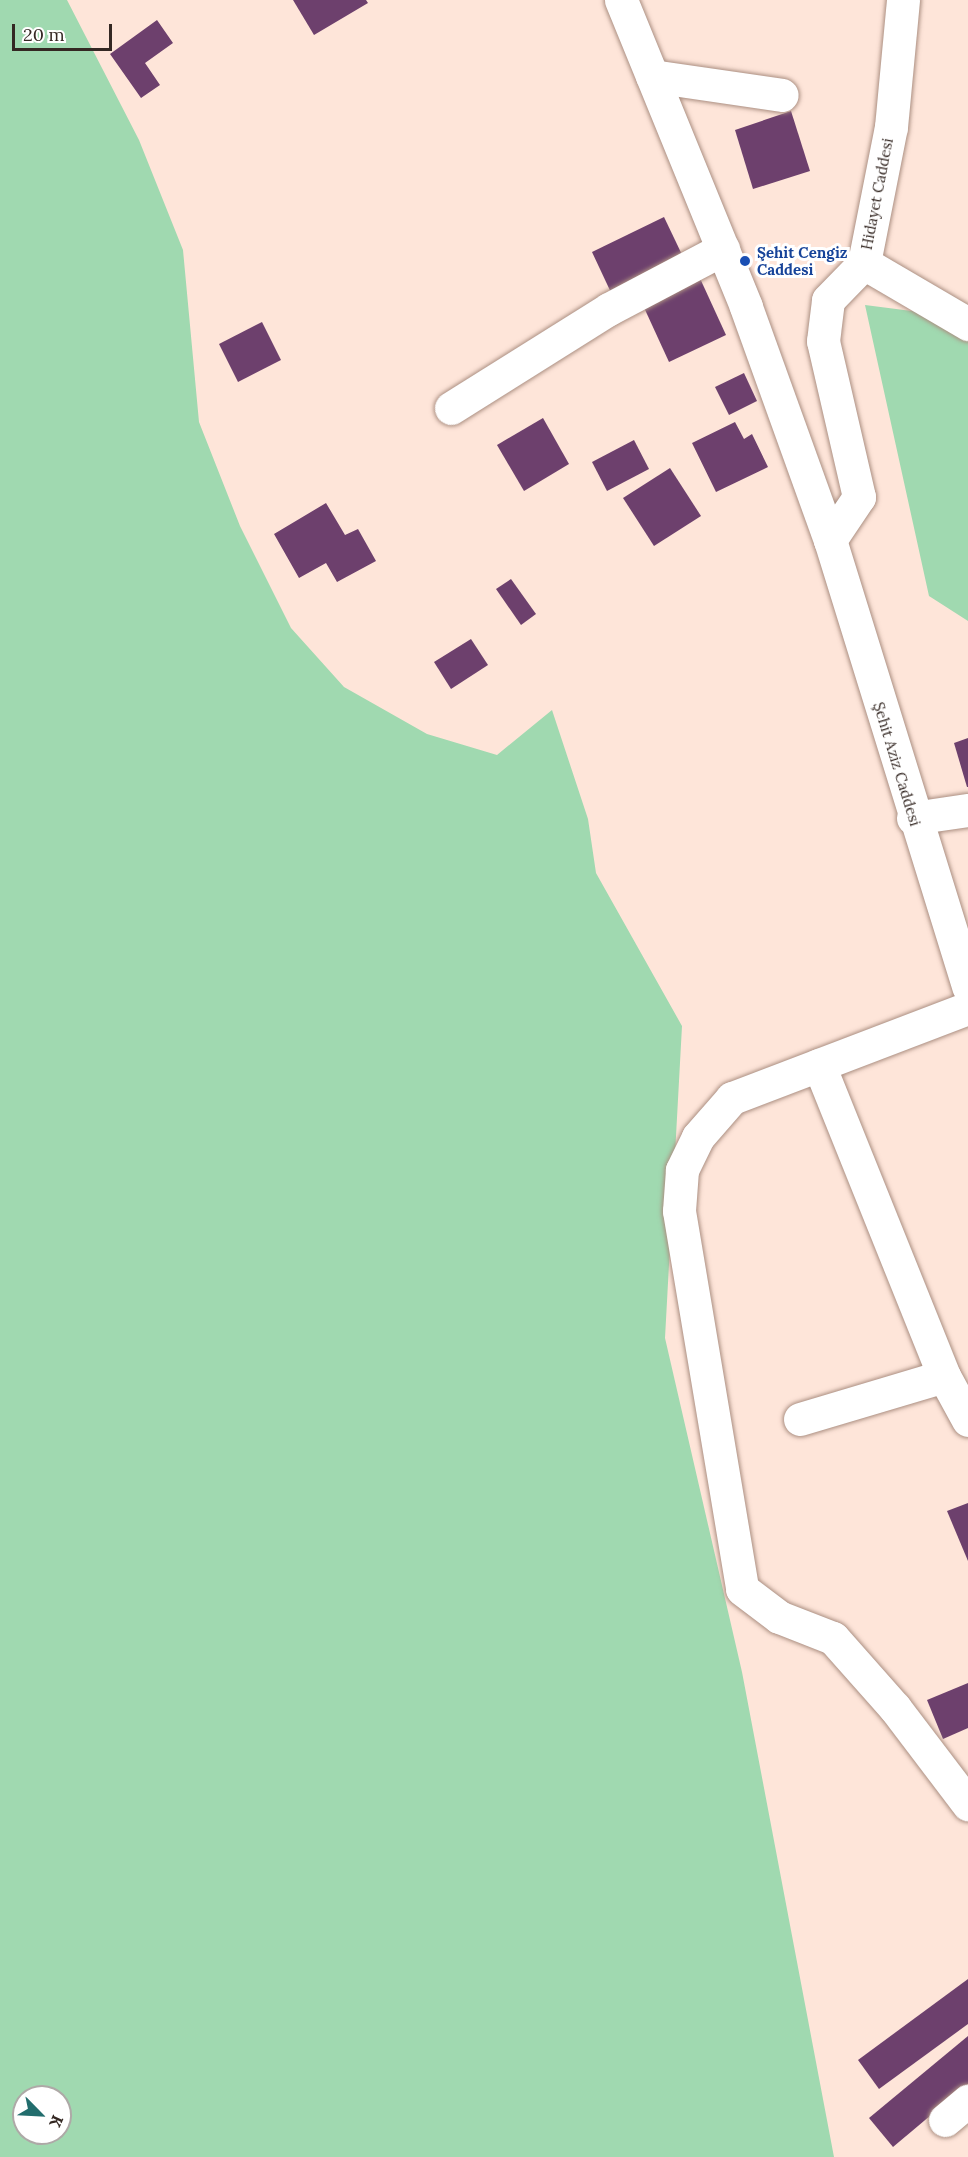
<!DOCTYPE html>
<html>
<head>
<meta charset="utf-8">
<style>
	body { margin:0 }
	#map { position:relative; width:968px; height:2157px; overflow:hidden; background:#fee5d9; font-family:Lora,serif }
	div>[style] { position:absolute }
	.green>* { inset:0; background:#a0d9b0 }
	.building>* { inset:0; background:#6d406d }
	.roads { filter:drop-shadow(0 0 2px #ab8f82) drop-shadow(0 0 2px #ab8f82) }
	.minor>* { height:33px; margin:-16.5px; padding:0 16.5px; transform-origin:16.5px; border-radius:16.5px; background:#fff }
	.dots>* { width:16px; height:16px; translate:-50% -50%; box-sizing:border-box; border:3px solid #fff; border-radius:50% }
	span { translate:-50% -50%; white-space:nowrap; text-align:center; line-height:1.15; -webkit-text-stroke:6px #fff; paint-order:stroke }
	.street-label { font-size:15px; color:#342823 }
	.transit-label { font-size:15px; color:#164399; font-weight:700 }
	.left { translate:0 -50%; text-align:left }
	.north { position:absolute; left:12px; top:2085px; width:60px; height:60px; box-sizing:border-box; background:#fff; border:2px solid #aea9a7; border-radius:50%; rotate:114deg; font-size:16px; font-weight:700; line-height:24px; text-align:center; color:#342823 }
	.north::after { content:''; display:block; margin:auto; width:21px; height:27px; background:#226d6d; clip-path:polygon(50% 0,100% 100%,50% 72%,0 100%) }
	.scale { position:absolute; left:12px; top:24px; width:100px; height:27px; box-sizing:border-box; border:3px solid #342823; border-top:0; padding-left:8px; font-size:18px; line-height:21px; white-space:nowrap; color:#342823; -webkit-text-stroke:4px #fff; paint-order:stroke }
</style>
</head>
<body>
<div id="map">
	<div class="green">
		<i style="clip-path:polygon(evenodd,0 0,67px 0,139px 140px,183px 250px,199px 422px,240px 526px,291px 628px,344px 687px,427px 734px,497px 755px,552px 710px,588px 819px,596px 873px,682px 1026px,665px 1338px,742px 1672px,834px 2157px,0 2157px,0 0,24px 2097px,60px 2097px,60px 2133px,24px 2133px,24px 2097px)"></i>
		<i style="clip-path:polygon(865px 305px,935px 314px,968px 311px,968px 621px,929px 596px)"></i>
	</div>
	<div class="building">
		<i style="clip-path:polygon(293px 0,366px 0,368px 3px,314px 35px)"></i>
		<i style="clip-path:polygon(157px 20px,173px 43px,145px 63px,160px 85px,141px 98px,110px 54px)"></i>
		<i style="clip-path:polygon(791px 111px,810px 171px,753px 189px,735px 130px)"></i>
		<i style="clip-path:polygon(664px 217px,686px 263px,614px 299px,592px 252px)"></i>
		<i style="clip-path:polygon(698px 274px,726px 335px,669px 362px,641px 301px)"></i>
		<i style="clip-path:polygon(262px 322px,281px 360px,238px 382px,219px 344px)"></i>
		<i style="clip-path:polygon(744px 373px,757px 401px,729px 415px,715px 387px)"></i>
		<i style="clip-path:polygon(543px 418px,569px 464px,524px 491px,497px 445px)"></i>
		<i style="clip-path:polygon(735px 422px,744px 439px,752px 434px,768px 467px,716px 492px,692px 443px)"></i>
		<i style="clip-path:polygon(634px 440px,649px 469px,607px 491px,592px 462px)"></i>
		<i style="clip-path:polygon(670px 468px,701px 516px,654px 546px,623px 498px)"></i>
		<i style="clip-path:polygon(326px 503px,345px 535px,358px 529px,376px 561px,337px 582px,326px 563px,299px 578px,274px 534px)"></i>
		<i style="clip-path:polygon(511px 579px,536px 614px,521px 625px,496px 589px)"></i>
		<i style="clip-path:polygon(471px 639px,488px 665px,451px 689px,434px 662px)"></i>
		<i style="clip-path:polygon(968px 738px,968px 787px,967px 787px,954px 743px)"></i>
		<i style="clip-path:polygon(968px 1503px,968px 1561px,947px 1511px)"></i>
		<i style="clip-path:polygon(968px 1683px,968px 1728px,943px 1739px,927px 1700px)"></i>
		<i style="clip-path:polygon(968px 1979px,968px 2024px,879px 2089px,858px 2060px)"></i>
		<i style="clip-path:polygon(968px 2036px,968px 2084px,893px 2147px,869px 2118px)"></i>
	</div>
	<div class="roads">
		<div class="minor">
			<i style="left:621px;top:0;width:331px;rotate:67.8deg"></i>
			<i style="left:746px;top:307px;width:248px;rotate:70.2deg"></i>
			<i style="left:830px;top:540px;width:468px;rotate:72.8deg"></i>
			<i style="left:652px;top:76px;width:131px;rotate:8.3deg"></i>
			<i style="left:864px;top:263px;width:121px;rotate:30.4deg"></i>
			<i style="left:451px;top:408px;width:186px;rotate:-32.1deg"></i>
			<i style="left:609px;top:309px;width:129px;rotate:-27.8deg"></i>
			<i style="left:830px;top:540px;width:52px;rotate:-56deg"></i>
			<i style="left:859px;top:497px;width:160px;rotate:-103deg"></i>
			<i style="left:823px;top:341px;width:41px;rotate:-83deg"></i>
			<i style="left:828px;top:300px;width:52px;rotate:-45.8deg"></i>
			<i style="left:864px;top:263px;width:139px;rotate:-78.8deg"></i>
			<i style="left:891px;top:127px;width:128px;rotate:-84.6deg"></i>
			<i style="left:913px;top:818px;width:56px;rotate:-8.3deg"></i>
			<i style="left:968px;top:1008px;width:253px;rotate:159.1deg"></i>
			<i style="left:732px;top:1098px;width:52px;rotate:131.1deg"></i>
			<i style="left:698px;top:1137px;width:37px;rotate:116deg"></i>
			<i style="left:682px;top:1170px;width:41px;rotate:94.2deg"></i>
			<i style="left:679px;top:1211px;width:383px;rotate:80.5deg"></i>
			<i style="left:742px;top:1589px;width:46px;rotate:37.1deg"></i>
			<i style="left:779px;top:1617px;width:58px;rotate:21.3deg"></i>
			<i style="left:833px;top:1638px;width:94px;rotate:48.5deg"></i>
			<i style="left:895px;top:1708px;width:121px;rotate:52.8deg"></i>
			<i style="left:819px;top:1065px;width:335px;rotate:68.1deg"></i>
			<i style="left:944px;top:1376px;width:50px;rotate:61.4deg"></i>
			<i style="left:800px;top:1419px;width:150px;rotate:-16.6deg"></i>
			<i style="left:945px;top:2120px;width:30px;rotate:-40deg"></i>
		</div>
	</div>
	<div class="dots">
		<i style="left:745px;top:261px;background:#1a4fb4"></i>
	</div>
	<div class="street-label">
		<span style="left:877px;top:194px;rotate:-79deg">Hidayet Caddesi</span>
		<span style="left:897px;top:764px;rotate:73deg">Şehit Aziz Caddesi</span>
	</div>
	<div class="transit-label">
		<span class="left" style="left:757px;top:261px">Şehit Cengiz<br>Caddesi</span>
	</div>
	<div class="north">K</div>
	<div class="scale">20 m</div>
</div>
</body>
</html>
